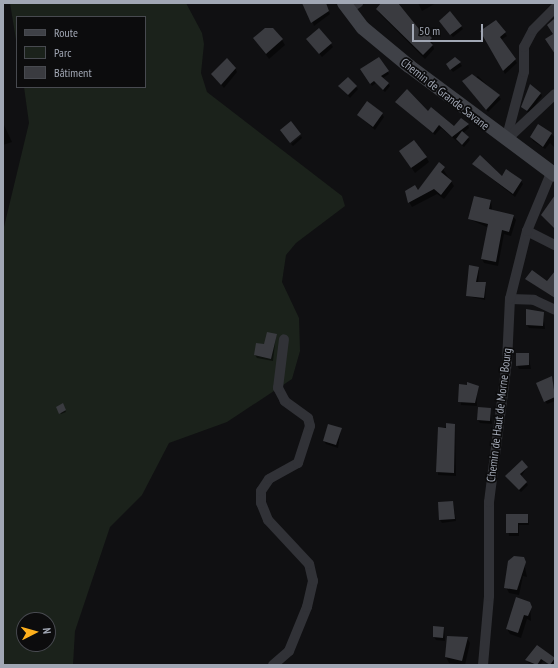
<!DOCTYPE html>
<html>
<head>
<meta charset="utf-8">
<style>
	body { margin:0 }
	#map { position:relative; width:558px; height:668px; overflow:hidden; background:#101012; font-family:"PT Sans Narrow",sans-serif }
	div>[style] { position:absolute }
	.green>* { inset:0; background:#1b221b }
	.shadow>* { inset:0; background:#0007 }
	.building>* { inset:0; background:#3a3b40 }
	.street>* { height:10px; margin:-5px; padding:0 5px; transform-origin:5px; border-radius:5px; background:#313237 }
	.secondary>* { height:14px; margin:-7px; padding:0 7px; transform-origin:7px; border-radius:7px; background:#3f4147 }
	span { translate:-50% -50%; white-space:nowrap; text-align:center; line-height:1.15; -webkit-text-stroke:3.5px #0c0c0d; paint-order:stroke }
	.street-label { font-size:12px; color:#a1a7b4 }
	.frame { position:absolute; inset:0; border:4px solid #a1a7b4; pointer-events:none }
	.legend { position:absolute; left:16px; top:16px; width:130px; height:72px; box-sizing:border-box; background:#0c0c0d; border:1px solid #484a50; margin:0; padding:5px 7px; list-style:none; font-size:12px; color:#a1a7b4 }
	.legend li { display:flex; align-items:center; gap:8px; height:20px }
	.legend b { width:20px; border:1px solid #484a50 }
	.north { position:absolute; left:16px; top:612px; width:40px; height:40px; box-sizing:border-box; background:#0c0c0d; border:1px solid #484a50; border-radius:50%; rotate:84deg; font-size:11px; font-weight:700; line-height:16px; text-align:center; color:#a1a7b4 }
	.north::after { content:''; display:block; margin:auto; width:14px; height:18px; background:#feb01d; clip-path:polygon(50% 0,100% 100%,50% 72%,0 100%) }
	.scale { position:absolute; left:412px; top:24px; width:71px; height:18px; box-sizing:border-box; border:2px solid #a1a7b4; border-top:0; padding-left:5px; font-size:12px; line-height:14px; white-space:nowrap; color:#a1a7b4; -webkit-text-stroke:3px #0c0c0d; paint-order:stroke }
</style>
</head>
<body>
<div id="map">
	<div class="green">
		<i style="clip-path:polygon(evenodd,10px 3px,186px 3px,202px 33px,204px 44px,201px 73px,207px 92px,342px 196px,345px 206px,296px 243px,286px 255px,282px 282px,299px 318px,300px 351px,292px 379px,227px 422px,169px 443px,142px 495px,110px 527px,75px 631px,73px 665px,3px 665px,3px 231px,29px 123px,24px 87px,145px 87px,145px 17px,17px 17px,17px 46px,10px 3px,24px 620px,48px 620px,48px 644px,24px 644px,24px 620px)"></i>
	</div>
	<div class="shadow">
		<i style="clip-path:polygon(306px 3px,325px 3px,330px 14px,314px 26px)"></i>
		<i style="clip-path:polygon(383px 3px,396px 3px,423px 35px,425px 33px,431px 39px,434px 49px,425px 59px,379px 13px,377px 9px)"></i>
		<i style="clip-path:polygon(418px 3px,436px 3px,422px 11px)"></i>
		<i style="clip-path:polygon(442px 24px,461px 26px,463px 29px,453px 37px)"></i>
		<i style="clip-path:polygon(481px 31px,505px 33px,507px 36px,501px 40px,517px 63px,505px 74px)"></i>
		<i style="clip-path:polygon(254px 38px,282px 40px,285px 45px,269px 59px)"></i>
		<i style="clip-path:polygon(310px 43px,331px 44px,333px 47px,322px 57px)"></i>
		<i style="clip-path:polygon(379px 58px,389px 74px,383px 78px,390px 86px,385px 92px,376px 83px,372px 86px,362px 70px)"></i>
		<i style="clip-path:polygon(460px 63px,462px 66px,453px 72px,449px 67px)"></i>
		<i style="clip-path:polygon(235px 68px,237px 72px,224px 88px,212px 74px)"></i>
		<i style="clip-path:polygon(478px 76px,501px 99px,488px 112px,465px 84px)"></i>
		<i style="clip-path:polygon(340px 86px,356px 87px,358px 89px,350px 98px)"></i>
		<i style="clip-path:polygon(541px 94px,542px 96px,529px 114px,523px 107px)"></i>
		<i style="clip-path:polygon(396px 102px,428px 112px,455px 127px,468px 125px,469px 128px,463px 133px,470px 140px,464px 147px,441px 128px,435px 135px)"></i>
		<i style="clip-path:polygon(382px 114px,384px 117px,375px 130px,358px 115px)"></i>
		<i style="clip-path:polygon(3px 123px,12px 142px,3px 145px)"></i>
		<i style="clip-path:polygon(539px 126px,555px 137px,555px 148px,550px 143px,545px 149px,533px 141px,531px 137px)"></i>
		<i style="clip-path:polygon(301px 136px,302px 138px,293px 146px,291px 144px)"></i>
		<i style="clip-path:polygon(400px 151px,426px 157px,429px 162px,415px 173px)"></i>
		<i style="clip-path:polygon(439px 163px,454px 186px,444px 199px,437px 194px,412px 207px,409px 202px)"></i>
		<i style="clip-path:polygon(473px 164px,502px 178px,521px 181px,523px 184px,515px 197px)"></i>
		<i style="clip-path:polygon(555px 199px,555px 230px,542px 215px)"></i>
		<i style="clip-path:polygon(491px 201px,492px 210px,513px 216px,516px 220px,511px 236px,504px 234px,498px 266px,484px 263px,482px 259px,489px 228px,469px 219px)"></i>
		<i style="clip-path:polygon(470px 266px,479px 270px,478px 283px,486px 286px,485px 300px,467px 296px)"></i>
		<i style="clip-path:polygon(555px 272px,555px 298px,526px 279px,547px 282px)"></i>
		<i style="clip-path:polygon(543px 313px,545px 329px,529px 328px,527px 325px)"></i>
		<i style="clip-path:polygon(276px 335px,273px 361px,257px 358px,255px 355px)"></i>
		<i style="clip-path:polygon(528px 354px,531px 369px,519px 369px,517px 365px)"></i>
		<i style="clip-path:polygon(552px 377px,555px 401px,547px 404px,545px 401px)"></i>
		<i style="clip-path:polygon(460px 385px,476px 385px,477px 406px,461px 405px)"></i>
		<i style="clip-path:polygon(63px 405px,66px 412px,61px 414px,58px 407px)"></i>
		<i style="clip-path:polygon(490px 409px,492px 424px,480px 423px,478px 420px)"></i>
		<i style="clip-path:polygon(455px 425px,456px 476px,438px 475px,439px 428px)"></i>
		<i style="clip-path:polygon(341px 428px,338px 448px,326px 444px,324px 441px)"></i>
		<i style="clip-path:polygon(527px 467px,521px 477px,528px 485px,521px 492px,508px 479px)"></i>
		<i style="clip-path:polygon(453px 502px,456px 521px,442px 523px,440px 520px)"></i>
		<i style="clip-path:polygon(507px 515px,528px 515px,529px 525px,519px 525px,519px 536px,509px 536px)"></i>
		<i style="clip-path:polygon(523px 558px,527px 577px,523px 576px,519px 595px,509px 593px,506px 587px)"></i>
		<i style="clip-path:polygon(530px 603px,531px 621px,527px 619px,521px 638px,510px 634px,507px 629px)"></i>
		<i style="clip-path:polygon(444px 628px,445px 641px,436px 640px,434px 637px)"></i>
		<i style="clip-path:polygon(467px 638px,470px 643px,465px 665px,449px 663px,446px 657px)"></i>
		<i style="clip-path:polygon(537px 646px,554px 659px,553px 665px,543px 661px,540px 665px,528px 663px)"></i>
	</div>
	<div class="building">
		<i style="clip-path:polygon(302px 3px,326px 3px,329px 11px,311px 23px)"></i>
		<i style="clip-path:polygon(381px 3px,398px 3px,423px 34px,425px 31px,432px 38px,429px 41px,433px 45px,423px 55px,376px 9px)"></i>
		<i style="clip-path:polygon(450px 11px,462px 26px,450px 35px,439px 21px)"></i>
		<i style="clip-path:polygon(554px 19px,555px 21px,555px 54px,545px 39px,553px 34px,547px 25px)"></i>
		<i style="clip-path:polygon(496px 20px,506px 32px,500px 37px,516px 59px,503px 71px,480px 31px)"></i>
		<i style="clip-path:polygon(265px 28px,273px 28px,283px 39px,266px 54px,253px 38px)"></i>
		<i style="clip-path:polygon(319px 28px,332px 43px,319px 54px,306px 39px)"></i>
		<i style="clip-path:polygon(379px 57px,389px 71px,381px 76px,389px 83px,383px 90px,374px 81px,370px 84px,360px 69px)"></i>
		<i style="clip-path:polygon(455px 57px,461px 62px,450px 70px,446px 64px)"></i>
		<i style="clip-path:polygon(227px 58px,236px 68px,221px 85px,211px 74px)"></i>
		<i style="clip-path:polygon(472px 74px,500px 95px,486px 110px,462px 81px)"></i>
		<i style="clip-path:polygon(348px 77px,357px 86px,348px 95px,338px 86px)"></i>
		<i style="clip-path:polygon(530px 84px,541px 93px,527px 111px,521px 107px)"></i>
		<i style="clip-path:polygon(407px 89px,428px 111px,431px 107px,454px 126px,461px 118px,469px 124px,452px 137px,439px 125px,433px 133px,395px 102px)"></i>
		<i style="clip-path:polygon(367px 101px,383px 113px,373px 127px,357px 115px)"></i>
		<i style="clip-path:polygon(291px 121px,301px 134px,290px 143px,280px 130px)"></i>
		<i style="clip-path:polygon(538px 124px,552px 133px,543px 147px,530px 137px)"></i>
		<i style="clip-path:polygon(462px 131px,469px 137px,462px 145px,456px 139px)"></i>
		<i style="clip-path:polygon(414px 140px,427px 157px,411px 168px,399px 151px)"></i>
		<i style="clip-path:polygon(480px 155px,502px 176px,506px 169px,522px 180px,513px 194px,472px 164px)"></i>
		<i style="clip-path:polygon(439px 162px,445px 167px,441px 172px,452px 181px,441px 195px,434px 189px,408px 203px,405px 191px,415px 185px,418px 190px)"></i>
		<i style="clip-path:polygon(555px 195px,555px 229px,541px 215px)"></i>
		<i style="clip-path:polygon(474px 196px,491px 200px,489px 209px,514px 215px,509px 232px,502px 230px,496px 262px,481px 259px,488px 224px,468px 219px)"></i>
		<i style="clip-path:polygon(469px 265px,479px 267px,476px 282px,486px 282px,484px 298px,466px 296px)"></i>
		<i style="clip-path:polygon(532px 270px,547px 281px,555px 271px,555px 298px,525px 279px)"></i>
		<i style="clip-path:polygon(526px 309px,544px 312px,543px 326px,526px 325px)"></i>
		<i style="clip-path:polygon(267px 332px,277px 334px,271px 359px,254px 355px,256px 343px,264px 344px)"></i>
		<i style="clip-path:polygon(516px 353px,529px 353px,529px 365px,516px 366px)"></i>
		<i style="clip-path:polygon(552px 376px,555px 397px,544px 402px,536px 383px)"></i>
		<i style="clip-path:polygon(467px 382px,479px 386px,475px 403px,458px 402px,459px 384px,467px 385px)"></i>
		<i style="clip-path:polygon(63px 403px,66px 410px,59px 414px,56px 407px)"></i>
		<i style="clip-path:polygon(478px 407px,491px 408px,490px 421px,477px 420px)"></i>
		<i style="clip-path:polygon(446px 423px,455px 424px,454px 473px,436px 472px,438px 427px,446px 428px)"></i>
		<i style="clip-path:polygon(328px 424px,342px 428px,336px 445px,323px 441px)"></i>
		<i style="clip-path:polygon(522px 460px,528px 467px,520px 474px,527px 482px,519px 490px,505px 476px)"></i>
		<i style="clip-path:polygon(453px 501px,455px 519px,439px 520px,438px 502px)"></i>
		<i style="clip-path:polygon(506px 514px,528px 514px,528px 523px,518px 523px,518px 533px,506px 533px)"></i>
		<i style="clip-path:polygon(514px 556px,524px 557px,526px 562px,517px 590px,504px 588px,508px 561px)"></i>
		<i style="clip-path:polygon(516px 597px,530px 602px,532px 607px,528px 616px,524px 615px,518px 633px,506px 629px)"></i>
		<i style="clip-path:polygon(433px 626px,444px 627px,443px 638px,433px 637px)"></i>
		<i style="clip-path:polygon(447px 636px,468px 637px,462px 661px,445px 657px)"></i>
		<i style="clip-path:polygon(537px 645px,555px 658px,550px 665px,541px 659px,537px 665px,525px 660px)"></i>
	</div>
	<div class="street">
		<i style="left:348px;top:9px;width:12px;rotate:-31deg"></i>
		<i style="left:506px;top:140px;width:70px;rotate:-75.2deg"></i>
		<i style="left:524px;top:72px;width:25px;rotate:-90deg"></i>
		<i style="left:524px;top:47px;width:19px;rotate:-62deg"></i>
		<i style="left:533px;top:30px;width:31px;rotate:-45deg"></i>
		<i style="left:506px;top:140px;width:67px;rotate:-43.2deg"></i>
		<i style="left:527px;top:231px;width:31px;rotate:27deg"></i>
		<i style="left:510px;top:299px;width:24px;rotate:2deg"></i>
		<i style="left:534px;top:300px;width:23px;rotate:25deg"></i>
		<i style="left:273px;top:665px;width:21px;rotate:-41deg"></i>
		<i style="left:289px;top:651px;width:48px;rotate:-67.8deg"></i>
		<i style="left:307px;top:607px;width:27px;rotate:-77deg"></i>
		<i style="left:313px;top:581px;width:17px;rotate:-103deg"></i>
		<i style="left:309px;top:564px;width:60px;rotate:-133deg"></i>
		<i style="left:268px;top:520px;width:18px;rotate:-112deg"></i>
		<i style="left:261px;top:503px;width:12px;rotate:-90deg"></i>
		<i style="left:261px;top:491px;width:14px;rotate:-56deg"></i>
		<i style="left:269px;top:479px;width:33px;rotate:-29deg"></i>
		<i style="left:298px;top:463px;width:39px;rotate:-72deg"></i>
		<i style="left:310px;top:426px;width:8px;rotate:-104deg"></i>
		<i style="left:308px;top:418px;width:29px;rotate:-144deg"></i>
		<i style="left:285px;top:401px;width:15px;rotate:-118deg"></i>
		<i style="left:278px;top:388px;width:49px;rotate:-83deg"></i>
		<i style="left:483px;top:665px;width:69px;rotate:-85deg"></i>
		<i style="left:489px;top:596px;width:94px;rotate:-90deg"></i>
		<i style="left:489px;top:502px;width:141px;rotate:-82.7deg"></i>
		<i style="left:507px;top:362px;width:63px;rotate:-87.3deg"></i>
		<i style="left:510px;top:299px;width:70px;rotate:-76deg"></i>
		<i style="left:527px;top:231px;width:63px;rotate:-67.5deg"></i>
	</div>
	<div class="secondary">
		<i style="left:344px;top:3px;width:31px;rotate:53deg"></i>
		<i style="left:363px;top:28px;width:60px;rotate:39.6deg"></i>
		<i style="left:409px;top:66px;width:182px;rotate:36.7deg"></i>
	</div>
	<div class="street-label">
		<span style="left:445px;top:94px;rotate:38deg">Chemin de Grande Savane</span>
		<span style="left:499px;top:415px;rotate:-83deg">Chemin de Haut de Morne Bourg</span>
	</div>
	<div class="frame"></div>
	<ul class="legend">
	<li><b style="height:5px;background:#3f4147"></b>Route</li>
	<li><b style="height:11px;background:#1b221b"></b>Parc</li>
	<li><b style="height:11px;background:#3a3b40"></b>Bâtiment</li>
	</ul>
	<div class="north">N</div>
	<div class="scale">50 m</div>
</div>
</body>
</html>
